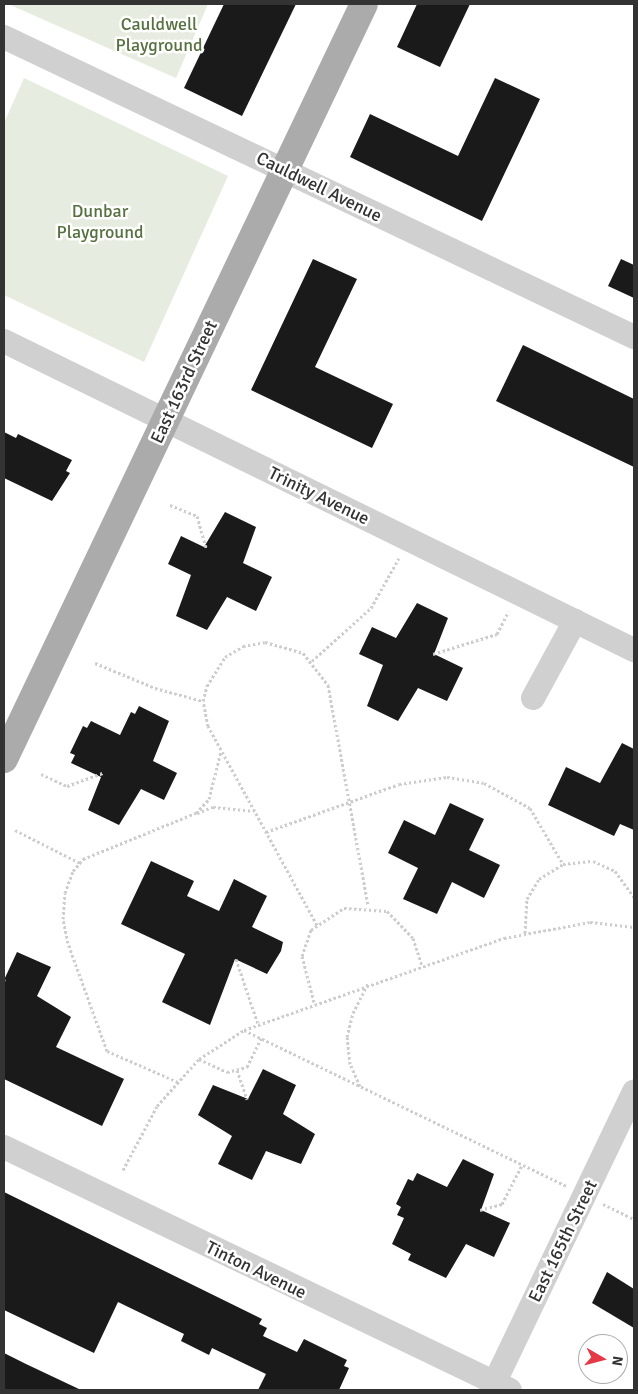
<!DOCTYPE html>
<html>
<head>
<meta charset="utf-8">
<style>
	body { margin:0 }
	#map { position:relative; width:638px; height:1394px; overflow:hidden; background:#fff; font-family:Signika,sans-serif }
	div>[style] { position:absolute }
	.green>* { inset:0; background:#e6ecdf }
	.building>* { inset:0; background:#1a1a1a }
	.path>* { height:3px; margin-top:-1.5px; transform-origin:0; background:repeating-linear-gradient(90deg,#cdcdcd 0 2.5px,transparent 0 5px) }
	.minor>* { height:24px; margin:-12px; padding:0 12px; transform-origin:12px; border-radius:12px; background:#d0d0d0 }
	.major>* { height:28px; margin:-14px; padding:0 14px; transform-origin:14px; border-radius:14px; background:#ababab }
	span { translate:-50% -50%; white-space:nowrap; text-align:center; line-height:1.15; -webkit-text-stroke:5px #fff; paint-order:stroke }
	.park-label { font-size:18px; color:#56703f }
	.street-label { font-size:18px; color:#333 }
	.frame { position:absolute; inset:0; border:5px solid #333; pointer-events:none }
	.north { position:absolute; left:578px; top:1334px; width:50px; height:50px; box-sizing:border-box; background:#fff; border:1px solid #adadad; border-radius:50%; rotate:98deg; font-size:14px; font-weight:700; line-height:20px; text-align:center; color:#333 }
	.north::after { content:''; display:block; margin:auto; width:18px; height:22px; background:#e63946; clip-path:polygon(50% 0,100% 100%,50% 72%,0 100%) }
</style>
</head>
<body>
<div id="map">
	<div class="green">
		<i style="clip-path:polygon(8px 4px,208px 4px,176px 78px)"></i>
		<i style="clip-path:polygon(24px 78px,228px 176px,144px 362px,4px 295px,4px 123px)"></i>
	</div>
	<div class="building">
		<i style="clip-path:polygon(224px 4px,296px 4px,242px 116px,184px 88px)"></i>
		<i style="clip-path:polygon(417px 4px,470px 4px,440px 67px,397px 47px)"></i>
		<i style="clip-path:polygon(495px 78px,540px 99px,482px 221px,350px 157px,370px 114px,458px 156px)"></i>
		<i style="clip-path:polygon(313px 259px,357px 279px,315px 367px,393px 404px,372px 448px,251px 390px)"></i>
		<i style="clip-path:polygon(621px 259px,634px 265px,634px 298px,608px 286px)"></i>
		<i style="clip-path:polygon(523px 345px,634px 399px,634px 467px,496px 401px)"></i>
		<i style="clip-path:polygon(4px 432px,16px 438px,18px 434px,72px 460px,66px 471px,70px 473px,52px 501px,4px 478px)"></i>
		<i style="clip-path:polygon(225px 512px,256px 527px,243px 563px,272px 577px,256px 611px,227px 597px,207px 630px,176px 616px,191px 575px,168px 564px,181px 536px,204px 547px)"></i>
		<i style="clip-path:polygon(417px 603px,448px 618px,434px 654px,463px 668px,447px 701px,418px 688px,398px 721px,367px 706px,383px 665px,359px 654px,372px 627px,396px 638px)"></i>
		<i style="clip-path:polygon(139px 706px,169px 721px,153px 761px,177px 773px,164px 800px,141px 789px,119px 825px,88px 810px,101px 777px,71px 763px,75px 755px,70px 753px,83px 726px,87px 728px,91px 721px,120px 735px,131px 712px,135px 714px)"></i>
		<i style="clip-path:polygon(622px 743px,634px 749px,634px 830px,620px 824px,614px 836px,548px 805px,566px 767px,600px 783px)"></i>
		<i style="clip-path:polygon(450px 803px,484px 819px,469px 850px,500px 865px,484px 898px,452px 882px,437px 914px,403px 899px,418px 868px,388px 853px,404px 820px,435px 835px)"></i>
		<i style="clip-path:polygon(151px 861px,194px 881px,187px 896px,219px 911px,234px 879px,267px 896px,252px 927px,283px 942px,281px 951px,267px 974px,235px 959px,210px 1025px,162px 1002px,185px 954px,121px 924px)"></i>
		<i style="clip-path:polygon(17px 952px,51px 967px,37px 996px,71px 1017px,56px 1047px,124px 1079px,102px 1126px,4px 1079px,4px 980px)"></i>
		<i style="clip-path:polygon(263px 1069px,296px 1085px,283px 1114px,315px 1134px,301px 1164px,266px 1151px,252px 1180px,218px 1164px,232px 1136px,198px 1115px,213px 1085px,248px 1099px)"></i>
		<i style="clip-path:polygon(463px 1159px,494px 1174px,481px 1210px,510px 1223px,494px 1257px,466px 1244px,446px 1278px,408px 1260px,411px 1254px,392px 1244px,404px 1218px,397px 1215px,401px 1207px,396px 1204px,408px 1179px,413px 1181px,417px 1173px,447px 1187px)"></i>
		<i style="clip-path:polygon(4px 1192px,262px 1319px,259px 1324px,267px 1328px,263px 1336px,297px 1352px,304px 1339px,347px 1360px,344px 1366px,349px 1368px,339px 1390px,258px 1390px,266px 1374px,212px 1348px,209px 1355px,181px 1341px,184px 1334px,118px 1302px,94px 1353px,4px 1310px)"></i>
		<i style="clip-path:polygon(607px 1272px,634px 1289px,634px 1328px,592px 1303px)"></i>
		<i style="clip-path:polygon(4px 1353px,26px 1364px,81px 1390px,4px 1390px)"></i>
	</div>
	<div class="path">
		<i style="left:170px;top:505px;width:29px;rotate:22deg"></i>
		<i style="left:197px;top:516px;width:33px;rotate:74deg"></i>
		<i style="left:433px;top:654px;width:67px;rotate:-17.4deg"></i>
		<i style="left:497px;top:634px;width:25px;rotate:-63deg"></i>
		<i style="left:312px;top:661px;width:79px;rotate:-41.9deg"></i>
		<i style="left:371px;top:608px;width:57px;rotate:-60.8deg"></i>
		<i style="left:95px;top:663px;width:65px;rotate:22.6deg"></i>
		<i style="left:155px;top:688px;width:50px;rotate:15.2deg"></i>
		<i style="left:41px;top:774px;width:29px;rotate:25deg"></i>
		<i style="left:67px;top:786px;width:38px;rotate:-20deg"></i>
		<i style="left:197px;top:813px;width:17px;rotate:-21deg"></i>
		<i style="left:213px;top:807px;width:41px;rotate:5.6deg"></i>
		<i style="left:15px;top:830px;width:73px;rotate:26.9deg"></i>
		<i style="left:266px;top:832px;width:141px;rotate:-19.8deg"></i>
		<i style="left:399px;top:784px;width:49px;rotate:-8.3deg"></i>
		<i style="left:447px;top:777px;width:37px;rotate:9deg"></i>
		<i style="left:484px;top:783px;width:52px;rotate:28.5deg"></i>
		<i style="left:530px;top:808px;width:65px;rotate:59.5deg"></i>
		<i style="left:317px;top:925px;width:227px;rotate:-118.7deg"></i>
		<i style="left:208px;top:726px;width:25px;rotate:-101deg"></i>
		<i style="left:203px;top:701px;width:16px;rotate:-75deg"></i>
		<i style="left:207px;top:686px;width:34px;rotate:-58deg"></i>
		<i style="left:225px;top:657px;width:21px;rotate:-31deg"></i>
		<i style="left:243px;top:646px;width:22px;rotate:-10deg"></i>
		<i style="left:265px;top:642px;width:40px;rotate:16deg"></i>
		<i style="left:303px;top:653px;width:41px;rotate:52deg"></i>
		<i style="left:328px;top:685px;width:225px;rotate:79.7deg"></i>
		<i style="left:525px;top:933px;width:34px;rotate:-87deg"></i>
		<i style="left:527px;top:899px;width:23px;rotate:-59deg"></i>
		<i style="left:539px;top:879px;width:28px;rotate:-32deg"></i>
		<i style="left:563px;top:864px;width:30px;rotate:-6deg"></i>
		<i style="left:593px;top:861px;width:24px;rotate:24deg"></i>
		<i style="left:615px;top:871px;width:32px;rotate:54deg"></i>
		<i style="left:236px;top:959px;width:69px;rotate:71.3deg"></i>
		<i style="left:4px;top:979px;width:2px;rotate:90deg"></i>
		<i style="left:314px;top:1002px;width:48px;rotate:-104.6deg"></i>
		<i style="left:302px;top:956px;width:28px;rotate:-71deg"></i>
		<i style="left:311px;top:930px;width:40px;rotate:-34deg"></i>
		<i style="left:344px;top:908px;width:43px;rotate:4deg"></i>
		<i style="left:387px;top:911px;width:37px;rotate:46deg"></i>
		<i style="left:413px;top:938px;width:28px;rotate:72deg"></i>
		<i style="left:244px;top:1030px;width:358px;rotate:25.8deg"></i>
		<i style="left:199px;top:1059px;width:31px;rotate:25deg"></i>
		<i style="left:227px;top:1072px;width:21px;rotate:-14deg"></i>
		<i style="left:247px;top:1067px;width:32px;rotate:-64deg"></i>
		<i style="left:237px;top:1070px;width:31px;rotate:71deg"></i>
		<i style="left:178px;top:1082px;width:77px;rotate:-156.4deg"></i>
		<i style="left:107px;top:1051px;width:115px;rotate:-109.9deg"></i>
		<i style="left:68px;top:943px;width:25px;rotate:-102deg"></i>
		<i style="left:63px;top:919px;width:26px;rotate:-86deg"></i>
		<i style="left:65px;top:893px;width:23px;rotate:-70deg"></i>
		<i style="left:73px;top:871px;width:16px;rotate:-50deg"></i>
		<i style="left:83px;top:859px;width:122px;rotate:-22.2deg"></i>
		<i style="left:196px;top:813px;width:19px;rotate:-47deg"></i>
		<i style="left:209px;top:799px;width:49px;rotate:-76deg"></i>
		<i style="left:360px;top:1086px;width:24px;rotate:-114deg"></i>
		<i style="left:350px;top:1064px;width:27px;rotate:-96deg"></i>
		<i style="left:347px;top:1037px;width:25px;rotate:-76deg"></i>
		<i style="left:353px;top:1013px;width:33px;rotate:-63deg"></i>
		<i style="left:123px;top:1170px;width:72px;rotate:-62deg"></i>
		<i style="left:157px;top:1106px;width:63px;rotate:-48.2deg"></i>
		<i style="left:199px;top:1059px;width:54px;rotate:-32.8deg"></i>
		<i style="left:244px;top:1030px;width:276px;rotate:-19.5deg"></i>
		<i style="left:504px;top:938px;width:87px;rotate:-10.5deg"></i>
		<i style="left:590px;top:922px;width:44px;rotate:6.5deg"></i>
		<i style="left:603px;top:1204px;width:34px;rotate:26deg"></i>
		<i style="left:480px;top:1210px;width:23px;rotate:-15deg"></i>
		<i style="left:502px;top:1204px;width:44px;rotate:-62.9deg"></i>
	</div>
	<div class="minor">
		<i style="left:4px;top:37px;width:698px;rotate:25.46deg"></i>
		<i style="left:4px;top:341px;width:702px;rotate:26.13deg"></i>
		<i style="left:533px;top:698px;width:88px;rotate:-61.4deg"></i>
		<i style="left:4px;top:1147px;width:561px;rotate:25.65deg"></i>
		<i style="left:491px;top:1390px;width:331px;rotate:-64.4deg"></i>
	</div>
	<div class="major">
		<i style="left:4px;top:759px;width:836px;rotate:-64.51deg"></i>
	</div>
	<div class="park-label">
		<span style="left:159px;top:35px">Cauldwell<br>Playground</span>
		<span style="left:100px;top:222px">Dunbar<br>Playground</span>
	</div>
	<div class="street-label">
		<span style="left:319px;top:187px;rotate:26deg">Cauldwell Avenue</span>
		<span style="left:184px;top:382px;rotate:-65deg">East 163rd Street</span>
		<span style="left:319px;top:496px;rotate:26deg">Trinity Avenue</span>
		<span style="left:563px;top:1241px;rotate:-64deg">East 165th Street</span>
		<span style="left:256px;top:1270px;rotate:26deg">Tinton Avenue</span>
	</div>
	<div class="frame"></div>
	<div class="north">N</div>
</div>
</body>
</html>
